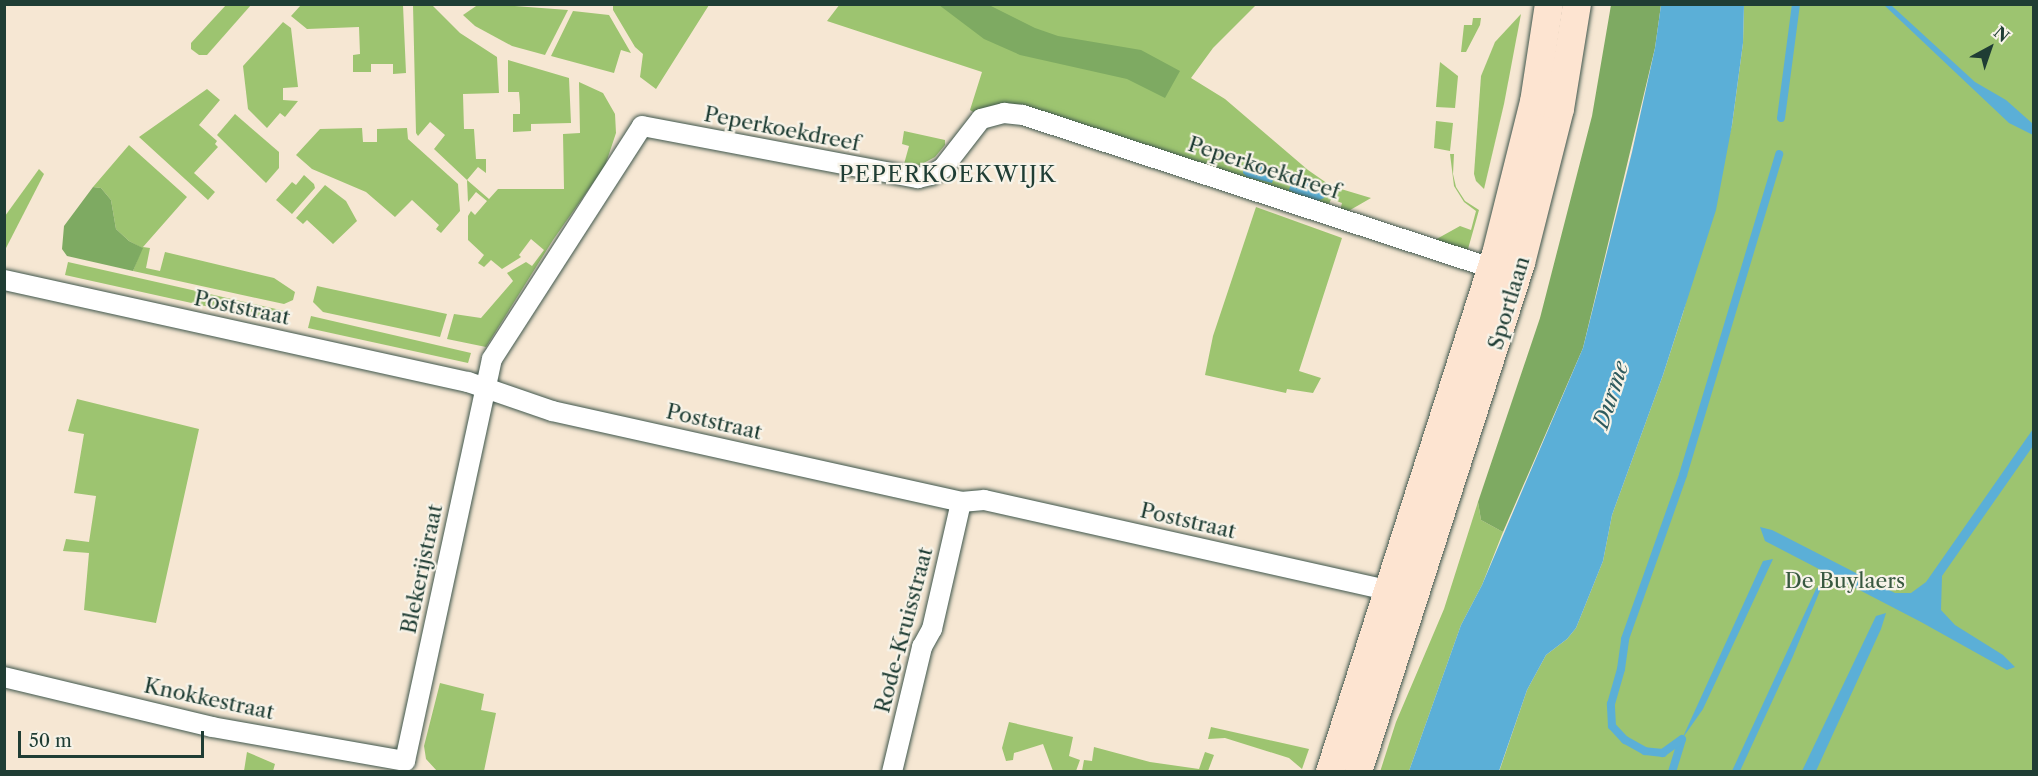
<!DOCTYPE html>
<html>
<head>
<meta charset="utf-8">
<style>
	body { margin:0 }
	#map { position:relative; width:2038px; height:776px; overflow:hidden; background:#f6e7d3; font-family:"Libre Caslon Text",serif }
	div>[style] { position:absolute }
	.green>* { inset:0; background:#9dc470 }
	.forest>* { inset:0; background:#7eaa62 }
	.water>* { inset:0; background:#5bafd7 }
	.stream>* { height:8px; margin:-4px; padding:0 4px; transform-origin:4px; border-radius:4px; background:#5bafd7 }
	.roads { filter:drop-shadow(0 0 2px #3f564c) drop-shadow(0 0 2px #3f564c) }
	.minor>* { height:20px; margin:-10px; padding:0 10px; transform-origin:10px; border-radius:10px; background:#fff }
	.secondary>* { height:28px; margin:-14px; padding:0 14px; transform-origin:14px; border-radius:14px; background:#fde4d1 }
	span { translate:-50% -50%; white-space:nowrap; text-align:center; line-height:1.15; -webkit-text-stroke:4.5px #f7f3e8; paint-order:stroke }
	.street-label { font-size:21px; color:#1f3d34 }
	.park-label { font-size:21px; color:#385840 }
	.neighbourhood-label { font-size:22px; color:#1f3d34; letter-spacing:1.5px }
	.water-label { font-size:22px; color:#2e5a5d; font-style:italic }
	.frame { position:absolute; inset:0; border:6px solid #1f3d34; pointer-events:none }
	.north { position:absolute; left:1960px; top:18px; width:60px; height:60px; -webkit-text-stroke:4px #f7f3e8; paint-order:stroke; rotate:40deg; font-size:16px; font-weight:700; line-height:24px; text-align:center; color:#1f3d34 }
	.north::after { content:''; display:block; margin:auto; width:21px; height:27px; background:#1f3d34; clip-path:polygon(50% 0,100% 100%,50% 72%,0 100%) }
	.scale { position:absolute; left:18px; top:731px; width:186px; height:27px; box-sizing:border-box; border:3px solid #1f3d34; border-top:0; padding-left:8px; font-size:18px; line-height:21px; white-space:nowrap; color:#1f3d34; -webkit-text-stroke:4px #f7f3e8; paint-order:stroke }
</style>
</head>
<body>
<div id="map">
	<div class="green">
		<i style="clip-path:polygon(479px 4px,502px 5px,568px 10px,545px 55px,512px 46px,475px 26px,463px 15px)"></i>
		<i style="clip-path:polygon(840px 4px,1256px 5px,1213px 48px,1191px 78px,1225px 99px,1308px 170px,1331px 186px,1371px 198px,1345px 213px,1340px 211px,1342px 203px,1331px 199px,1328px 207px,1025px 107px,975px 113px,970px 110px,982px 72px,827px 21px)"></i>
		<i style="clip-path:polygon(226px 5px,251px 5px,207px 55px,199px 55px,191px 49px,191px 43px)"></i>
		<i style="clip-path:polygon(301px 5px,403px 5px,406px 73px,393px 74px,393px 64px,371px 64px,371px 72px,353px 72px,353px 55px,360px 54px,359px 27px,307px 29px,291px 16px)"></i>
		<i style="clip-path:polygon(413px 5px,432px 5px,460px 33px,497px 57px,499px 93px,463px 94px,464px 129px,474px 129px,476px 159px,486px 159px,486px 173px,478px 167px,467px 180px,489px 199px,498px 189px,564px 189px,563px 134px,580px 133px,579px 82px,603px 93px,615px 114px,616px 133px,605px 166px,553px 240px,486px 347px,447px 339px,454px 314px,481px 318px,513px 281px,507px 273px,526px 262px,532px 266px,544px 250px,531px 239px,519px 255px,521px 257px,502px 269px,491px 260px,484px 267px,478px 263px,484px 255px,468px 240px,468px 216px,471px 211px,475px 215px,487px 201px,476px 192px,468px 202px,467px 180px,434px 149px,445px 135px,430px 122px,418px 136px,416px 133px)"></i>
		<i style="clip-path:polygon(613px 5px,613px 4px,709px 5px,656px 89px,640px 77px,643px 54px,635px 47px,613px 10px)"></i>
		<i style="clip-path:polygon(1744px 5px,2033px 5px,2033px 771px,1499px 772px,1527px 690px,1546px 655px,1567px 639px,1576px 628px,1603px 561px,1612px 515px,1663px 375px,1683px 313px,1732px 125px,1743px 43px)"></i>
		<i style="clip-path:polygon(573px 11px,609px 15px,631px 53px,621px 50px,614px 73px,551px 56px)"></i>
		<i style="clip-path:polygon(1521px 14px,1504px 104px,1484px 189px,1476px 181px,1474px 174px,1481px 76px,1495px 42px)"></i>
		<i style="clip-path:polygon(1473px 18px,1481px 18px,1480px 25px,1466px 52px,1461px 52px,1464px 25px,1472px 25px)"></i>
		<i style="clip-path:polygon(283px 22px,291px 28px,298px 87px,283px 88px,283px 100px,298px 101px,285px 117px,280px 113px,267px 128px,248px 109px,243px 66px)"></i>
		<i style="clip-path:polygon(508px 60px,569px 78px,571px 123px,531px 124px,531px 131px,513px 132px,513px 114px,520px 114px,520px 104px,519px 92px,508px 92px)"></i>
		<i style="clip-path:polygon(1440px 62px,1458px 76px,1455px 108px,1436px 107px)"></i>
		<i style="clip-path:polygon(207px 89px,220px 100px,199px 125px,217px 141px,215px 144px,218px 147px,194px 173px,215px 192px,208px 200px,139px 137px)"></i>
		<i style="clip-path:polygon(235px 114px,279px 152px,279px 168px,266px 183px,217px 135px)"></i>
		<i style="clip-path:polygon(1436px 121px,1453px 123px,1450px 151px,1434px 148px)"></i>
		<i style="clip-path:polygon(362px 128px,363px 142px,377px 142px,377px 129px,407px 128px,408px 139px,458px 184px,460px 211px,441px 233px,436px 229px,439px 225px,412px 200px,395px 217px,366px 192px,312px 169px,296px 155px,320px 129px)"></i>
		<i style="clip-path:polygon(904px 131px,945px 140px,945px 145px,935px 157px,920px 165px,904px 164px,909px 146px,902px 144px)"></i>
		<i style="clip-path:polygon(129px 145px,187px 197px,143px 247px,150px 248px,146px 268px,160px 271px,165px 252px,274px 278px,295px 292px,293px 300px,284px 304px,133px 271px,142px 248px,129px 241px,116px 229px,111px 200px,101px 188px,93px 187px)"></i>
		<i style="clip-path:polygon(1450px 154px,1454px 154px,1453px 174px,1456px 187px,1465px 201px,1479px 210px,1468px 249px,1464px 251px,1433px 241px,1460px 226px,1471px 230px,1476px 211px,1464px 202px,1454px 186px)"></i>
		<i style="clip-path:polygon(39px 169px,44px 174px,5px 250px,5px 216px)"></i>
		<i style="clip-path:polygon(304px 175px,314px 184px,315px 188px,292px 214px,276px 200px,292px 182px,296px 185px)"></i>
		<i style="clip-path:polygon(325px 185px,346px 201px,357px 221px,333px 244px,307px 220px,303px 224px,296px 218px)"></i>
		<i style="clip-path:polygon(1256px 207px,1342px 238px,1299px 371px,1321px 378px,1313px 393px,1287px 389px,1286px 393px,1205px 375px,1213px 336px)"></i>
		<i style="clip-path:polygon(68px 262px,289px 312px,286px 324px,65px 275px)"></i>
		<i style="clip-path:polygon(317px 286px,447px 314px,440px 337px,323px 312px,313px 302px)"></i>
		<i style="clip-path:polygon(311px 316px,471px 353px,468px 363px,308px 328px)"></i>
		<i style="clip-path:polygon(77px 399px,199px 429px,156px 623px,84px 610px,89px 553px,63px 551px,66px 539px,89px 542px,96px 496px,74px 493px,84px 434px,68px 431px)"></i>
		<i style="clip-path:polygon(1478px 502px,1481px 520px,1503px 532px,1482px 585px,1461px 625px,1409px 771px,1380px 772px,1396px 722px,1444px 609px)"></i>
		<i style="clip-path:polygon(440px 683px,484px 694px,481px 710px,496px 713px,484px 771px,437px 771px,426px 759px,424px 746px)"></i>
		<i style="clip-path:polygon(1009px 722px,1073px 737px,1069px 756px,1080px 760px,1076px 771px,1053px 771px,1043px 744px,1014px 753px,1013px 760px,1006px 761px,1002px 748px)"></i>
		<i style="clip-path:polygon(1211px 727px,1278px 742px,1309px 749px,1302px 769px,1289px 758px,1225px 738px,1208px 739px)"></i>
		<i style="clip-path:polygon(1094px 747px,1150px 762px,1199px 769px,1205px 752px,1214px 755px,1208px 771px,1082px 771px,1084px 760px,1092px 761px)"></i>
		<i style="clip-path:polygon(247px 752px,275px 764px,273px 771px,244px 771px)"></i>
	</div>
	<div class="forest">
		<i style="clip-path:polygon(939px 5px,989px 5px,1035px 28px,1058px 36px,1141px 50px,1180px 71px,1165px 98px,1127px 79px,1020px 55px,984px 39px)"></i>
		<i style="clip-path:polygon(1611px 5px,1661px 5px,1655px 48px,1583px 348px,1503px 532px,1481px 520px,1478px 502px,1540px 318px,1592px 116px)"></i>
		<i style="clip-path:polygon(93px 187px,101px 188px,111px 200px,116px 229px,129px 241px,143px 248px,133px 271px,67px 256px,62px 249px,64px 226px)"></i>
	</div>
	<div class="water">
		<i style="clip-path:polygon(1661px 5px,1744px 5px,1743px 43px,1732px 125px,1716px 210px,1663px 375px,1612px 515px,1603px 561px,1576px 628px,1567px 639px,1546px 655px,1527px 690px,1499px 771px,1409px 771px,1461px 625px,1482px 585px,1583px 348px,1632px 152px,1655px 48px)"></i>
		<i style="clip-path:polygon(1884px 5px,1891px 5px,1975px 82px,2006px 100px,2033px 124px,2033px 135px,2009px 123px)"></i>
		<i style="clip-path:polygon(1253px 162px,1321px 184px,1326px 191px,1324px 198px,1317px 201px,1295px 193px,1289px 190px,1291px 183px,1274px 177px,1272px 183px,1247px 177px,1243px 173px,1243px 165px)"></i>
		<i style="clip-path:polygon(2033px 429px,2033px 446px,1942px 576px,1941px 610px,1955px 625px,2003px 655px,2015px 667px,2007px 670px,1921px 622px,1765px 541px,1760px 527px,1772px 530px,1895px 593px,1911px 593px,1926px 582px)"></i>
		<i style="clip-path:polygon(1773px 559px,1703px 709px,1682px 739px,1763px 561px)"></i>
		<i style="clip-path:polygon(1824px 581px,1793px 656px,1740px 771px,1732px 771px,1816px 589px)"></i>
		<i style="clip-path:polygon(1886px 613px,1881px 629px,1816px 771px,1802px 771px,1876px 616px)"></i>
	</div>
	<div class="stream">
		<i style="left:1781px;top:118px;width:115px;rotate:-82.5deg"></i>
		<i style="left:1672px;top:772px;width:34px;rotate:-73deg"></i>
		<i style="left:1682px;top:739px;width:24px;rotate:144deg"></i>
		<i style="left:1663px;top:753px;width:18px;rotate:-174deg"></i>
		<i style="left:1645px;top:751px;width:23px;rotate:-151deg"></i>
		<i style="left:1625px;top:740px;width:19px;rotate:-133deg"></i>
		<i style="left:1612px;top:726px;width:22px;rotate:-93deg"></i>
		<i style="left:1611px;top:704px;width:36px;rotate:-74deg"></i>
		<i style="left:1621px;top:669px;width:30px;rotate:-82deg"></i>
		<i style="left:1625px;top:639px;width:174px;rotate:-70.5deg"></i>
		<i style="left:1683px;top:475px;width:335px;rotate:-73.3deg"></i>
	</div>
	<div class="roads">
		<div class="minor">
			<i style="left:4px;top:280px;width:475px;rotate:12.4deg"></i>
			<i style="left:468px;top:382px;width:89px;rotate:19deg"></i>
			<i style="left:552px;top:411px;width:419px;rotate:12.5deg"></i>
			<i style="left:961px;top:502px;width:23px;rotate:-5deg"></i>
			<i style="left:984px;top:500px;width:427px;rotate:12.6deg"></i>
			<i style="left:4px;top:677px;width:214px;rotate:13.5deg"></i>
			<i style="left:212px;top:727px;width:196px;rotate:10deg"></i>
			<i style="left:405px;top:761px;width:411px;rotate:-77.8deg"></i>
			<i style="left:492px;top:359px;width:277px;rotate:-57.2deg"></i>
			<i style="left:642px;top:126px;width:281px;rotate:10.7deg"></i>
			<i style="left:918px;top:178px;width:13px;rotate:-13deg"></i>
			<i style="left:931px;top:175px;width:14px;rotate:-30deg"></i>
			<i style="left:943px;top:168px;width:62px;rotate:-52.2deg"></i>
			<i style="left:981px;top:119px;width:24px;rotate:-15deg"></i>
			<i style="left:1004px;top:113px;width:19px;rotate:6deg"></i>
			<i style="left:1023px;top:115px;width:493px;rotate:18.1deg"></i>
			<i style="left:892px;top:772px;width:129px;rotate:-76.5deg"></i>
			<i style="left:922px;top:647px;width:21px;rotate:-61deg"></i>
			<i style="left:932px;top:629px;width:130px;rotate:-77.1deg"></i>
		</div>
		<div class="secondary">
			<i style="left:1330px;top:772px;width:544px;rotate:-72.23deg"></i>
			<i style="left:1496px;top:254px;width:157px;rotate:-76deg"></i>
			<i style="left:1534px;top:102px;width:99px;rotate:-81.3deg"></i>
			<i style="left:1358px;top:772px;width:534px;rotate:-72.24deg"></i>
			<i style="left:1521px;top:263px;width:159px;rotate:-75.8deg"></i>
			<i style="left:1560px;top:109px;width:106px;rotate:-80.8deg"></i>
		</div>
	</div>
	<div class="street-label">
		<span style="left:782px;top:129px;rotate:11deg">Peperkoekdreef</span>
		<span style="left:1264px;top:168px;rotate:18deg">Peperkoekdreef</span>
		<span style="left:1509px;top:303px;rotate:-73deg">Sportlaan</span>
		<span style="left:242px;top:308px;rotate:12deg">Poststraat</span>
		<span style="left:714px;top:422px;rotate:13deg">Poststraat</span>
		<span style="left:1188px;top:521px;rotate:13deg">Poststraat</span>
		<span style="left:422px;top:569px;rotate:-78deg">Blekerijstraat</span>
		<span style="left:904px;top:630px;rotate:-75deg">Rode-Kruisstraat</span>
		<span style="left:209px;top:699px;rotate:12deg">Knokkestraat</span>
	</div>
	<div class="park-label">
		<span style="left:1845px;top:581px">De Buylaers</span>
	</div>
	<div class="neighbourhood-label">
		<span style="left:948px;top:175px">PEPERKOEKWIJK</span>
	</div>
	<div class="water-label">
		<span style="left:1611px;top:395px;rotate:-72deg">Durme</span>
	</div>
	<div class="frame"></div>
	<div class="north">N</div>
	<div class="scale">50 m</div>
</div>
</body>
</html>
